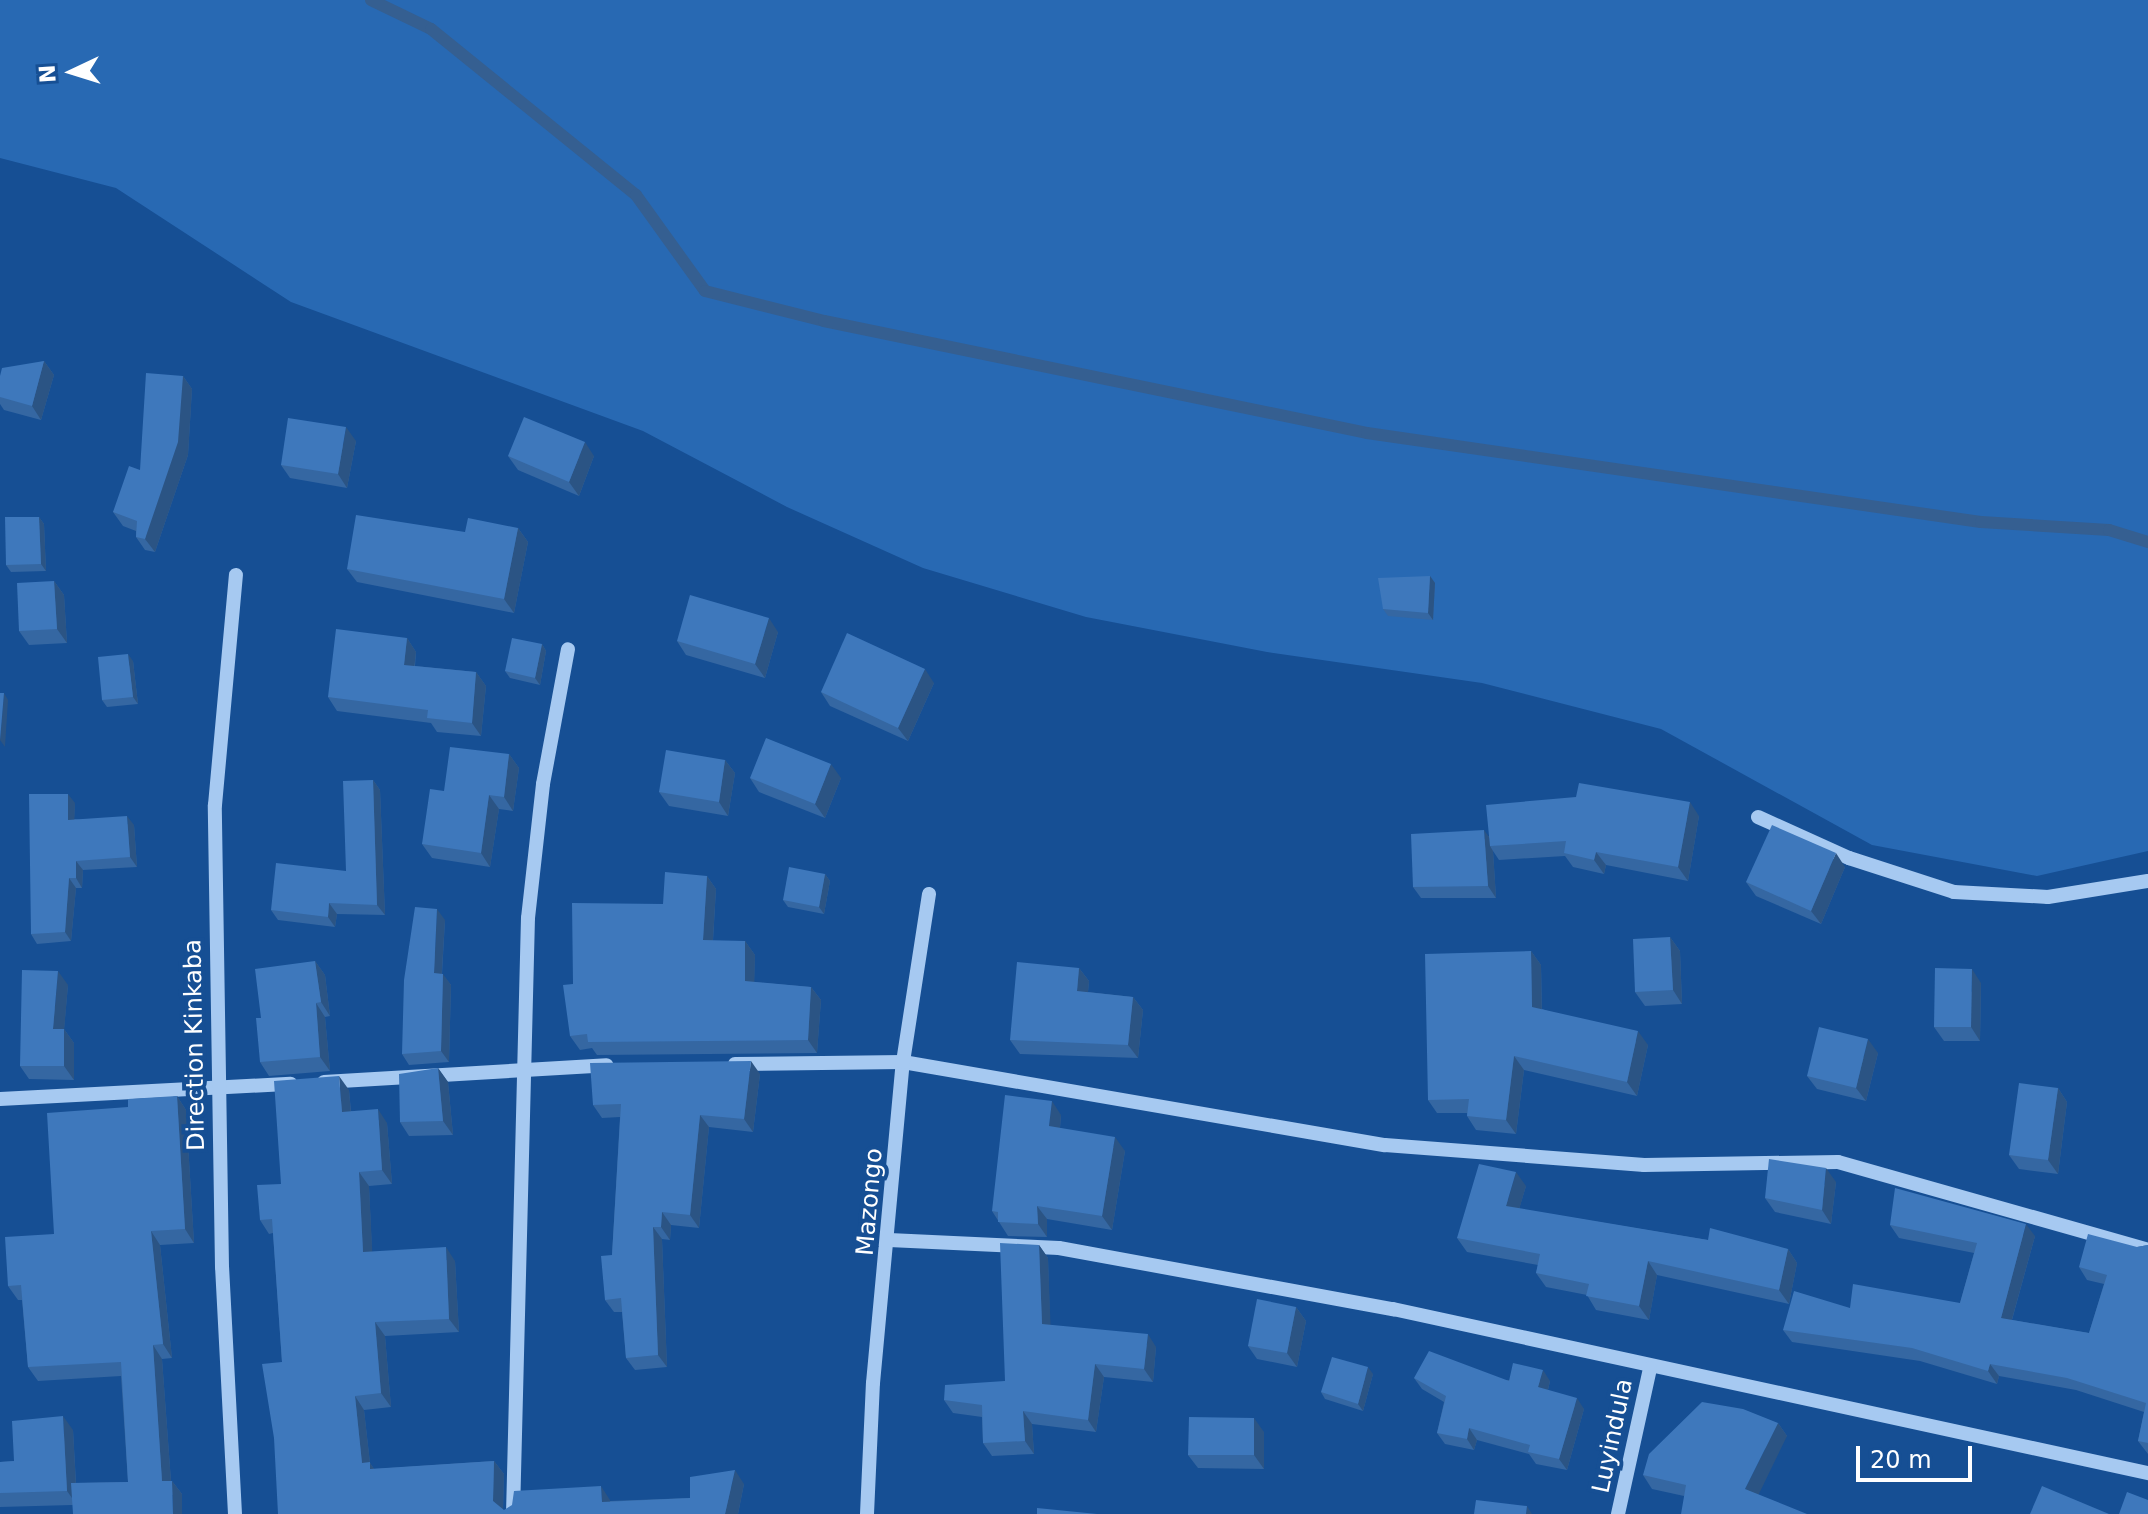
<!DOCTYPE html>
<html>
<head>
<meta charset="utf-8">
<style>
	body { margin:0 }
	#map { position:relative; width:2148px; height:1514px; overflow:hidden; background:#164f94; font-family:"DejaVu Sans",sans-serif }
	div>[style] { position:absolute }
	.green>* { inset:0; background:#2869b3 }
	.stream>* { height:12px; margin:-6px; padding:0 6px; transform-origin:6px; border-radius:6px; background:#355f91 }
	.minor>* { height:14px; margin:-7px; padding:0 7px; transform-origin:7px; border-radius:7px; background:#a6c9f1 }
	.wall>* { inset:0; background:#3567a2 }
	.shaded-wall>* { inset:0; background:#2b5484 }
	.building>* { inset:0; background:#3e78bc }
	span { translate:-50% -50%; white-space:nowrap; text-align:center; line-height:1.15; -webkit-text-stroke:8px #164f94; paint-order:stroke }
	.street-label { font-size:24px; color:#fff }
	.north { position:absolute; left:32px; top:32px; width:80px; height:80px; -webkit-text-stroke:6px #164f94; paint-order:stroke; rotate:266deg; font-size:22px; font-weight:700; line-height:32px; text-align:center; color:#fff }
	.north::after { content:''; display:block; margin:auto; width:28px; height:36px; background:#fff; clip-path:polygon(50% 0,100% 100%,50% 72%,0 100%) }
	.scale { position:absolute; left:1856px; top:1446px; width:116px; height:36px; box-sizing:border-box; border:4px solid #fff; border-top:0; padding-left:10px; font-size:24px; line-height:28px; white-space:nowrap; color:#fff; -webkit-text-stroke:6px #164f94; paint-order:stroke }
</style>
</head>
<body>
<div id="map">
	<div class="green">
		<i style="clip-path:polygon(0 0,2148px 0,2148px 851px,2037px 876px,1872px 845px,1661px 729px,1482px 683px,1267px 652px,1086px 617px,923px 568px,787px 507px,643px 431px,291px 302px,116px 188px,0 158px)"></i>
	</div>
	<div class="stream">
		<i style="left:371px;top:0;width:67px;rotate:25.8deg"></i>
		<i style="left:431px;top:29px;width:264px;rotate:39deg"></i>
		<i style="left:636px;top:195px;width:118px;rotate:54.3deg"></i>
		<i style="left:705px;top:291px;width:123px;rotate:14.1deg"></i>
		<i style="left:824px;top:321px;width:554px;rotate:11.65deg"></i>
		<i style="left:1367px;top:433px;width:620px;rotate:8.25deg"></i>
		<i style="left:1981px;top:522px;width:128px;rotate:3.6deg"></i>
		<i style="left:2109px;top:530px;width:41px;rotate:17.1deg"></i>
	</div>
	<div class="minor">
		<i style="left:1758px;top:817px;width:100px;rotate:24.3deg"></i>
		<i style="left:1849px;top:858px;width:110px;rotate:17.9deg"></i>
		<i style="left:1954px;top:892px;width:94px;rotate:3deg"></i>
		<i style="left:2048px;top:897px;width:101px;rotate:-9.1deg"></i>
		<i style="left:735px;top:1064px;width:168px;rotate:-0.7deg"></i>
		<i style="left:903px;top:1062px;width:489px;rotate:9.8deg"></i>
		<i style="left:1385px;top:1145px;width:260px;rotate:4.4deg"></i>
		<i style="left:1644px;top:1165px;width:194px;rotate:-0.9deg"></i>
		<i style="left:1838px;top:1162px;width:322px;rotate:15.8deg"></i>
		<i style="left:324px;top:1082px;width:283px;rotate:-3.4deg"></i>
		<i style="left:0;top:1099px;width:291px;rotate:-3deg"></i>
		<i style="left:889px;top:1240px;width:170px;rotate:2.7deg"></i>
		<i style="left:1059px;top:1248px;width:340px;rotate:10.4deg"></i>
		<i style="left:1393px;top:1309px;width:773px;rotate:12.26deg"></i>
		<i style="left:235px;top:1514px;width:247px;rotate:-93deg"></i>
		<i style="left:222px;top:1267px;width:462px;rotate:-90.9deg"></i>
		<i style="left:215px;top:805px;width:231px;rotate:-84.8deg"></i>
		<i style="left:513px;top:1514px;width:596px;rotate:-88.56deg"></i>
		<i style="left:528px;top:918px;width:135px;rotate:-83.6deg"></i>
		<i style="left:543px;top:784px;width:137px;rotate:-79.5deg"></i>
		<i style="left:867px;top:1514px;width:131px;rotate:-87.4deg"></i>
		<i style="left:873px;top:1383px;width:322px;rotate:-84.7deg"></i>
		<i style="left:903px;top:1062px;width:170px;rotate:-81.2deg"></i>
		<i style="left:1618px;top:1514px;width:149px;rotate:-77.6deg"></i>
	</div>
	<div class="wall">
		<i style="clip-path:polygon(44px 361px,54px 375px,41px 420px,4px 410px,0 404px,0 376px)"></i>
		<i style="clip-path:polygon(183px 376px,192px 389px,188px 455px,155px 552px,145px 550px,136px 537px,136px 531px,123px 526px,113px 512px,140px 470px)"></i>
		<i style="clip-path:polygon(356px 441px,347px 488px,290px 478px,281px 465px)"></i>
		<i style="clip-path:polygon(508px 456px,594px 456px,579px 496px,518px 470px)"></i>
		<i style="clip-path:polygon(39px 517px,44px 524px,46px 571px,11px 572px,6px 565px)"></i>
		<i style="clip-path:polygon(518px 528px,528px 542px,514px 613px,357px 582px,347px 569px,465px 532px)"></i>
		<i style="clip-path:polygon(1430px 576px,1435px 583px,1433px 620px,1388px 616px,1383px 609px)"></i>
		<i style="clip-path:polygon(54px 581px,64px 595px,67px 643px,29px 645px,19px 631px)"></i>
		<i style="clip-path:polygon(778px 632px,765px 678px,686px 655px,677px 641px)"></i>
		<i style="clip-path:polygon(407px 638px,416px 652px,415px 666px,476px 672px,486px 686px,481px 736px,437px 732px,431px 723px,337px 711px,328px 697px)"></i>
		<i style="clip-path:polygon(542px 644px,546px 651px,540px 685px,510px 678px,505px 671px)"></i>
		<i style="clip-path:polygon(133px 661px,138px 704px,107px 707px,102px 700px)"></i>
		<i style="clip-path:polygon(934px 683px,908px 741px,830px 706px,821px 692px)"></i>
		<i style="clip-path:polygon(509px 754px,519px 768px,513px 811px,499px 809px,490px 867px,432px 858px,422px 844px,444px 791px)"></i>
		<i style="clip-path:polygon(725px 760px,735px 773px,728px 816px,669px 806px,659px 792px)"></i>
		<i style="clip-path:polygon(750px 778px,841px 778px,825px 818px,759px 792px)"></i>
		<i style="clip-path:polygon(373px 780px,380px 790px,385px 915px,337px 914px,335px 927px,278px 920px,271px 910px,346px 871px)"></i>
		<i style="clip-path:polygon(75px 803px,74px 819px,134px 825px,137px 867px,83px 870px,82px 888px,76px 888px,71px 941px,37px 944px,31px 934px)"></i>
		<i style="clip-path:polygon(1699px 816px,1688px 881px,1606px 865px,1604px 874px,1573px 867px,1565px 856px,1499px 860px,1493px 851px,1496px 898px,1421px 898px,1413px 887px,1489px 836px)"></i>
		<i style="clip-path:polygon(1845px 867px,1821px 924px,1756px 896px,1746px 882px)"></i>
		<i style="clip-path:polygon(825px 874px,830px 881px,824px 914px,788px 907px,783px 900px)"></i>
		<i style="clip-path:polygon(707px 876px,716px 889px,713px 941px,745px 941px,755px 955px,754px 982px,811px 987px,821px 1000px,817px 1053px,597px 1055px,592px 1048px,580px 1050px,570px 1036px,573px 984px,663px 904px)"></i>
		<i style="clip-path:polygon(445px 920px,442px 974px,451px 985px,449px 1062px,409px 1065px,402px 1054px)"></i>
		<i style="clip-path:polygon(1670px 937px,1680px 951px,1682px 1004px,1645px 1006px,1635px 992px)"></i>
		<i style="clip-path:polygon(1531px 951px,1541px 965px,1542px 1009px,1648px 1045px,1637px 1096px,1524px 1070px,1516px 1134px,1476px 1130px,1467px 1116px,1467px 1113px,1437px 1113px,1428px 1100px)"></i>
		<i style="clip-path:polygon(315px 961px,325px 975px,330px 1016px,325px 1017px,330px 1071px,269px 1076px,260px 1062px,261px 1018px)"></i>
		<i style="clip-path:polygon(1079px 968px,1089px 981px,1088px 992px,1133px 997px,1143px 1010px,1138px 1058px,1020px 1054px,1010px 1040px)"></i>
		<i style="clip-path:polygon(1981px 983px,1980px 1041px,1944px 1041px,1934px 1027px)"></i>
		<i style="clip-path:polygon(68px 985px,64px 1029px,74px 1043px,74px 1080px,29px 1079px,20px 1066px)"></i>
		<i style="clip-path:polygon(1878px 1053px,1866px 1101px,1817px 1089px,1807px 1076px)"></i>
		<i style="clip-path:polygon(438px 1068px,448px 1082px,453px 1135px,409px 1136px,400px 1122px)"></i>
		<i style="clip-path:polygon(760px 1074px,753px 1132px,709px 1127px,699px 1228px,671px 1225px,670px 1240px,662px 1239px,667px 1367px,635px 1370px,626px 1358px,622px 1312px,614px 1312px,605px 1300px,612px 1255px,620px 1117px,602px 1118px,593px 1105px)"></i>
		<i style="clip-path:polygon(2058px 1088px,2067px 1102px,2058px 1174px,2019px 1169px,2009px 1155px)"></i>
		<i style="clip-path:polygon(349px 1090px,351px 1111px,387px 1123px,392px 1184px,369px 1186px,372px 1252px,455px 1261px,459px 1332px,385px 1336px,391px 1407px,364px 1410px,370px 1463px,374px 1469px,494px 1461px,504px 1474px,503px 1510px,610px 1500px,610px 1501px,690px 1498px,744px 1484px,738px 1514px,278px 1514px,282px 1362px,273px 1233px,269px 1234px,260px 1220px,281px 1184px)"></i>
		<i style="clip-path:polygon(177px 1096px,186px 1110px,194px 1243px,160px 1245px,172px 1358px,162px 1359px,171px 1481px,172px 1481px,182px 1494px,72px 1505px,0 1507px,0 1462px,14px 1461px,73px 1430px,76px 1483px,128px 1482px,121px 1376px,38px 1381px,28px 1367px,22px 1300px,18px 1300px,8px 1286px,54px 1234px,128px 1107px)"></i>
		<i style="clip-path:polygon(1061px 1115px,1060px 1128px,1125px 1151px,1112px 1230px,1047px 1219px,1047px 1237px,1008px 1236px,992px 1211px)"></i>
		<i style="clip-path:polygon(1836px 1182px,1831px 1224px,1775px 1212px,1765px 1198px)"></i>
		<i style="clip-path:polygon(1526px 1186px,1519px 1209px,1708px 1240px,1788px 1249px,1797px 1263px,1789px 1304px,1657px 1275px,1649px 1320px,1596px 1310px,1587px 1295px,1546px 1287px,1536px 1273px,1538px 1265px,1467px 1252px,1457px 1238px)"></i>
		<i style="clip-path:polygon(1890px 1225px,2035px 1236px,2012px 1320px,2089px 1333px,2104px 1284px,2087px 1280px,2079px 1267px,2137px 1247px,2148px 1245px,2148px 1454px,2138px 1441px,2144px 1412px,2076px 1390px,1999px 1376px,1997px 1384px,1920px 1361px,1792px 1342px,1783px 1330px,1850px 1308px,1960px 1303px,1974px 1253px,1899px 1238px)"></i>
		<i style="clip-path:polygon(1039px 1245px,1048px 1258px,1050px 1325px,1156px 1347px,1153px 1382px,1104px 1377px,1096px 1432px,1032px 1424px,1034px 1454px,992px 1456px,983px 1443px,982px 1417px,953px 1413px,944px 1400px,1005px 1381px)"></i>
		<i style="clip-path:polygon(1296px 1307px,1306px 1321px,1297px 1367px,1257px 1359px,1248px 1346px)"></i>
		<i style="clip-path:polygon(1373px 1374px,1363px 1411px,1325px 1399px,1321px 1392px)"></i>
		<i style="clip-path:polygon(1414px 1378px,1550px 1381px,1548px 1390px,1584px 1409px,1567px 1470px,1536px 1464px,1529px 1454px,1477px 1440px,1474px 1450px,1445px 1444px,1437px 1433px,1444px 1402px,1422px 1389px)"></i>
		<i style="clip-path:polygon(1778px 1423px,1787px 1436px,1684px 1496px,1652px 1489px,1643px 1475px)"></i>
		<i style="clip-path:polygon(1264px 1432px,1264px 1469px,1198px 1468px,1188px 1455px)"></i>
	</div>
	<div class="shaded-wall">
		<i style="clip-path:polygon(44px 361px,54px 375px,41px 420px,32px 406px)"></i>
		<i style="clip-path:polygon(183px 376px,192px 389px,188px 455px,155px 552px,145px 539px)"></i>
		<i style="clip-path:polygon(346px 427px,356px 441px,347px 488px,338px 474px)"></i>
		<i style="clip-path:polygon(585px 442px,594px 456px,579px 496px,569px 482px)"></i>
		<i style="clip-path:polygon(39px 517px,44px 524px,46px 571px,41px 564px)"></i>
		<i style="clip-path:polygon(518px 528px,528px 542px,514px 613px,504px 599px)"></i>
		<i style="clip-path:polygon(1430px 576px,1435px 583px,1433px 620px,1428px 613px)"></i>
		<i style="clip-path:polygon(54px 581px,64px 595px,67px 643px,57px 629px)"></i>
		<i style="clip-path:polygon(769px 618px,778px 632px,765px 678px,755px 664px)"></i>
		<i style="clip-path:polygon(407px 638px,416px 652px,413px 678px,404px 665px)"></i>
		<i style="clip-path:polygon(542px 644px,546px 651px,540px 685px,535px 678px)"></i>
		<i style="clip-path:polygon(128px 654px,133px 661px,138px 704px,133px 697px)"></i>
		<i style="clip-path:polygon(925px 669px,934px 683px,908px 741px,898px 728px)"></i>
		<i style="clip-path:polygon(476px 672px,486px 686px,481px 736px,472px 723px)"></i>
		<i style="clip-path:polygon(4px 693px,8px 700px,5px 747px,0 740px)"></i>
		<i style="clip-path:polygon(509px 754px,519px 768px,513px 811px,504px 797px)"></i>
		<i style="clip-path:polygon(725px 760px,735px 773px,728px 816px,719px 802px)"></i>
		<i style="clip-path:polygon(831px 764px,841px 778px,825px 818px,815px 804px)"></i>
		<i style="clip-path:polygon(373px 780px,380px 790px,385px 915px,377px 905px)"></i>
		<i style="clip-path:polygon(68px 794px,75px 803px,74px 829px,68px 820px)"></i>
		<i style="clip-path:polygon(489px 795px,499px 809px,490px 867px,481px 853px)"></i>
		<i style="clip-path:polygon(1690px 802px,1699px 816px,1688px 881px,1678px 867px)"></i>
		<i style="clip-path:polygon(127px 816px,134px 825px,137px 867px,130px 857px)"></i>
		<i style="clip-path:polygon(1484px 830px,1492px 841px,1490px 846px,1493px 851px,1496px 898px,1488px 886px)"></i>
		<i style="clip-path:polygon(1596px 852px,1606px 865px,1604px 874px,1594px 860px)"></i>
		<i style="clip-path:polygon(1836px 853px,1845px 867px,1821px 924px,1811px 911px)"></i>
		<i style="clip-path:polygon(76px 861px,83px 870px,82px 888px,76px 878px)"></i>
		<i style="clip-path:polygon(825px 874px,830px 881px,824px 914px,819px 907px)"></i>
		<i style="clip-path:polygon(707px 876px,716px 889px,712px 954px,703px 940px)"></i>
		<i style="clip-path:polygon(69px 878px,76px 888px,71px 941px,65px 932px)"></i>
		<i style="clip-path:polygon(329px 903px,337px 914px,335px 927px,328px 917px)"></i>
		<i style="clip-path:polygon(437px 909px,445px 920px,441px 985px,434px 973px)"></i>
		<i style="clip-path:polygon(1670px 937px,1680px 951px,1682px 1004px,1673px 990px)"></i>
		<i style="clip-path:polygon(745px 941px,755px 955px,754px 995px,745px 981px)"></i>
		<i style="clip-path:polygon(1531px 951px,1541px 965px,1542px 1021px,1532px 1007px)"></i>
		<i style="clip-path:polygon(315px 961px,325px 975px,330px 1016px,321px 1002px)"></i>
		<i style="clip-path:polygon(1079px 968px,1089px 981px,1087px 1004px,1077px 991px)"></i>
		<i style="clip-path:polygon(1972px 969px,1981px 983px,1980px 1041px,1971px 1027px)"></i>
		<i style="clip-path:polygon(58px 971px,68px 985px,63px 1043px,53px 1029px)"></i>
		<i style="clip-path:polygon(443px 974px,451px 985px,449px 1062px,441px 1051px)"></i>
		<i style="clip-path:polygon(811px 987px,821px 1000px,817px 1053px,808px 1040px)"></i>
		<i style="clip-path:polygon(1133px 997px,1143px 1010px,1138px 1058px,1128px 1045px)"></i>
		<i style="clip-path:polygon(316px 1003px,325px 1017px,330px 1071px,320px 1057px)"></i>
		<i style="clip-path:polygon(64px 1029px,74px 1043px,74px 1080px,64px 1066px)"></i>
		<i style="clip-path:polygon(1638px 1031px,1648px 1045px,1637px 1096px,1627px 1082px)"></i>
		<i style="clip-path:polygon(1868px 1039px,1878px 1053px,1866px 1101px,1856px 1088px)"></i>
		<i style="clip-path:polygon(1514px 1056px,1524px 1070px,1516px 1134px,1506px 1120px)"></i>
		<i style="clip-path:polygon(751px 1061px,760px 1074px,753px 1132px,744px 1119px)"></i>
		<i style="clip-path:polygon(438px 1068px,448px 1082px,453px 1135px,443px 1121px)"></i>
		<i style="clip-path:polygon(339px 1076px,349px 1090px,352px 1126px,342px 1112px)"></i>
		<i style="clip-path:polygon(2058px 1088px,2067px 1102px,2058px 1174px,2048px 1160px)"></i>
		<i style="clip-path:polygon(177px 1096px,186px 1110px,194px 1243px,185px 1229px)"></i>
		<i style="clip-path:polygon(1052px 1101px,1061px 1115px,1059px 1140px,1049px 1126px)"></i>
		<i style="clip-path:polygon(378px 1109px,387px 1123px,392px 1184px,382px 1170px)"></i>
		<i style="clip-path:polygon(700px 1115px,709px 1127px,699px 1228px,690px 1215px)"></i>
		<i style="clip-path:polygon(1115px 1137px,1125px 1151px,1112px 1230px,1102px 1216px)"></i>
		<i style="clip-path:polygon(1826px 1168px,1836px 1182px,1831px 1224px,1822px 1210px)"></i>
		<i style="clip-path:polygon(359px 1172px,369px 1186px,373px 1266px,363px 1252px)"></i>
		<i style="clip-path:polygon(1516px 1172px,1526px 1186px,1516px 1220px,1506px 1206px)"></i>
		<i style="clip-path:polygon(1037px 1206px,1047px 1219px,1047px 1237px,1038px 1224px)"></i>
		<i style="clip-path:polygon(662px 1212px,671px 1225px,670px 1240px,661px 1227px)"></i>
		<i style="clip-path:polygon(2026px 1224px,2035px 1236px,2009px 1330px,2001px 1318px)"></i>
		<i style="clip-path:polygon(653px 1227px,662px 1239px,667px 1367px,658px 1355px)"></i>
		<i style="clip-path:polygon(151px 1231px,160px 1245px,172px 1358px,163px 1344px)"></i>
		<i style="clip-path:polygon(1039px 1245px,1048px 1258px,1051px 1337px,1042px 1324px)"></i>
		<i style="clip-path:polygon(446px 1247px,455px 1261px,459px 1332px,449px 1319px)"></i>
		<i style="clip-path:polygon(1788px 1249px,1797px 1263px,1789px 1304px,1779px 1290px)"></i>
		<i style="clip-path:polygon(1648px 1261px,1657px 1275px,1649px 1320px,1639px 1306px)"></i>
		<i style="clip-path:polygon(1296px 1307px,1306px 1321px,1297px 1367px,1287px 1353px)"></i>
		<i style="clip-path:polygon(375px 1322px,385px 1336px,391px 1407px,381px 1393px)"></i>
		<i style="clip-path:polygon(1148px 1334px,1156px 1347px,1153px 1382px,1144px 1369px)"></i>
		<i style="clip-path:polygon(153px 1345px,162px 1359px,172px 1495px,162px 1481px)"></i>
		<i style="clip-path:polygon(1095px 1364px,1104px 1377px,1096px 1432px,1088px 1420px)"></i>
		<i style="clip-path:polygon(1990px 1364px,1999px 1376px,1997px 1384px,1988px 1371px)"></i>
		<i style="clip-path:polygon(1368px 1367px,1373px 1374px,1363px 1411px,1358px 1404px)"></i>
		<i style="clip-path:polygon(1543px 1370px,1550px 1381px,1546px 1398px,1538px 1387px)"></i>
		<i style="clip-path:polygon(355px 1396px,364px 1410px,370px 1463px,379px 1476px,362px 1463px)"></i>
		<i style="clip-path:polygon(1577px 1398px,1584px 1409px,1567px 1470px,1559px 1459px)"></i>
		<i style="clip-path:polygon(1023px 1411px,1032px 1424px,1034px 1454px,1025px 1441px)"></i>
		<i style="clip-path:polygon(63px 1416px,73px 1430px,77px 1505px,67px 1491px)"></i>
		<i style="clip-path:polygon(1254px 1418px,1264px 1432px,1264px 1469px,1254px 1455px)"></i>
		<i style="clip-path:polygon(1778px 1423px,1787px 1436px,1755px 1502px,1745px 1489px)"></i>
		<i style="clip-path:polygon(1469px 1428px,1477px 1440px,1474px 1450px,1467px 1439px)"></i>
		<i style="clip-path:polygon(494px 1461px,504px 1474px,503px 1514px,493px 1501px)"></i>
		<i style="clip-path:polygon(735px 1470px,744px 1484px,738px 1514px,725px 1514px)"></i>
		<i style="clip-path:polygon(172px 1481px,182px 1494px,182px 1514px,173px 1514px)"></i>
		<i style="clip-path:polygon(601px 1486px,610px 1500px,611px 1514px,602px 1502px)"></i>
		<i style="clip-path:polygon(1527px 1506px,1532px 1514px,1526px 1514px)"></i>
	</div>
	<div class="building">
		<i style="clip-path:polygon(44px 361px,32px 406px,0 397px,0 376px,2px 368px)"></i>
		<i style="clip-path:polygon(146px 373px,183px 376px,178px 442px,145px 539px,136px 537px,137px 521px,113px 512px,129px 466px,140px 470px)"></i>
		<i style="clip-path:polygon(524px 417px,585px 442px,569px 482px,508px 456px)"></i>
		<i style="clip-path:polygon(288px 418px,346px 427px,338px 474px,281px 465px)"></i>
		<i style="clip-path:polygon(356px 515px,465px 532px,468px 518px,518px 528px,504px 599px,347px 569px)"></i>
		<i style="clip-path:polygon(5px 517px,39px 517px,41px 564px,6px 565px)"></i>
		<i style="clip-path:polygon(1430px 576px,1428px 613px,1383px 609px,1378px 578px)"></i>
		<i style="clip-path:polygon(54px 581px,57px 629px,19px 631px,17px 583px)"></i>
		<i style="clip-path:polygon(690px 595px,769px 618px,755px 664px,677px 641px)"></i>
		<i style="clip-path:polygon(336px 629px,407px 638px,404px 665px,476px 672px,472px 723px,427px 718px,428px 710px,328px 697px)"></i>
		<i style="clip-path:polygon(847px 633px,925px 669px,898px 728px,821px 692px)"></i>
		<i style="clip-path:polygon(512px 638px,542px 644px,535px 678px,505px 671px)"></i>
		<i style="clip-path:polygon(128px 654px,133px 697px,102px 700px,98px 657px)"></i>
		<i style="clip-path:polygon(0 693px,4px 693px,0 740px)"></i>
		<i style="clip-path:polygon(766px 738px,831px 764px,815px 804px,750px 778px)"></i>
		<i style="clip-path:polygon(450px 747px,509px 754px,504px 797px,489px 795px,481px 853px,422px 844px,430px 789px,444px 791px)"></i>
		<i style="clip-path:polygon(666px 750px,725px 760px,719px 802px,659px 792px)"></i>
		<i style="clip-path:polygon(373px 780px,377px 905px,329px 903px,328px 917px,271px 910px,276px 863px,346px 871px,343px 781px)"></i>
		<i style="clip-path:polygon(1579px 783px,1690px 802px,1678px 867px,1596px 852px,1594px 860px,1564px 853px,1566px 841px,1490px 846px,1486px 805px,1576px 797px)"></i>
		<i style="clip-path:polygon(29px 794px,68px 794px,68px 820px,127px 816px,130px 857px,76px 861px,76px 878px,69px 878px,65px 932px,31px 934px)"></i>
		<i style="clip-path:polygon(1772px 825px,1836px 853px,1811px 911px,1746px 882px)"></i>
		<i style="clip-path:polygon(1484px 830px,1488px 886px,1413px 887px,1411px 834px)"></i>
		<i style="clip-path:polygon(789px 867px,825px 874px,819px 907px,783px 900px)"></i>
		<i style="clip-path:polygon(665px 872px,707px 876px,703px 940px,745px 941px,745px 981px,811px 987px,808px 1040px,588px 1042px,587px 1034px,570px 1036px,563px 985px,573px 984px,572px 903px,663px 904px)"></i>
		<i style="clip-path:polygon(415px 907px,437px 909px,434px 973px,443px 974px,441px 1051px,402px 1054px,404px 980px)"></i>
		<i style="clip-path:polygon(1670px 937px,1673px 990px,1635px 992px,1633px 939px)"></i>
		<i style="clip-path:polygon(1531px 951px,1532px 1007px,1638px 1031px,1627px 1082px,1514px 1056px,1506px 1120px,1467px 1116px,1469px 1099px,1428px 1100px,1425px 954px)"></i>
		<i style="clip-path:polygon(315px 961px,321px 1002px,316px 1003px,320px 1057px,260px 1062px,256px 1018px,261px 1018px,255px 969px)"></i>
		<i style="clip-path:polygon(1017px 962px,1079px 968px,1077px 991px,1133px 997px,1128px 1045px,1010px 1040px)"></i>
		<i style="clip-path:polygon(1935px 968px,1972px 969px,1971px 1027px,1934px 1027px)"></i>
		<i style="clip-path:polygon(22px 970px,58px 971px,53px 1029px,64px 1029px,64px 1066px,20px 1066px)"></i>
		<i style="clip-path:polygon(1819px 1027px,1868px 1039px,1856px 1088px,1807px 1076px)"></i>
		<i style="clip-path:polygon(751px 1061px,744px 1119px,700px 1115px,690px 1215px,662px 1212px,661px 1227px,653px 1227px,658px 1355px,626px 1358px,621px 1298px,605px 1300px,601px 1256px,612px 1255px,621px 1104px,593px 1105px,590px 1063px)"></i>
		<i style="clip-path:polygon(438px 1068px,443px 1121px,400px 1122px,399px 1074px)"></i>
		<i style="clip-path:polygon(339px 1076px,342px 1112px,378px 1109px,382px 1170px,359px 1172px,363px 1252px,446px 1247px,449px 1319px,375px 1322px,381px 1393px,355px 1396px,362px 1463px,370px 1462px,370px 1469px,494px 1461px,493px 1501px,504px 1510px,512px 1505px,514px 1491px,601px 1486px,602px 1502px,690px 1498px,690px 1477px,735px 1470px,725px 1514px,278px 1514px,274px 1438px,262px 1364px,282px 1362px,272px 1219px,260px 1220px,257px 1185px,281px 1184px,274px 1081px)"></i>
		<i style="clip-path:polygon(2019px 1083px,2058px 1088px,2048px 1160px,2009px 1155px)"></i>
		<i style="clip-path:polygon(1005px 1095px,1052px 1101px,1049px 1126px,1115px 1137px,1102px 1216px,1037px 1206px,1038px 1224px,998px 1222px,998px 1212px,992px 1211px)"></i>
		<i style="clip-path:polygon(177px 1096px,185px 1229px,151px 1231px,163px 1344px,153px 1345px,162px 1481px,172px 1481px,173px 1514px,73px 1514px,71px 1483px,128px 1482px,121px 1362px,28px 1367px,21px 1285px,8px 1286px,5px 1237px,54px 1234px,47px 1113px,128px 1107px,128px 1099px)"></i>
		<i style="clip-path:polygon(1769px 1159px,1826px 1168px,1822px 1210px,1765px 1198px)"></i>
		<i style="clip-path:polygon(1479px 1164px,1516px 1172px,1506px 1206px,1708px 1240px,1710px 1228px,1788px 1249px,1779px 1290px,1648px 1261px,1639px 1306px,1586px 1296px,1589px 1284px,1536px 1273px,1540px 1254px,1457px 1238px)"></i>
		<i style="clip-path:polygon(1895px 1188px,2026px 1224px,2001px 1318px,2089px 1333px,2107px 1275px,2079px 1267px,2088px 1234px,2137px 1247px,2148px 1245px,2148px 1443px,2138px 1441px,2146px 1403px,2067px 1378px,1990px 1364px,1988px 1371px,1912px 1348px,1783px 1330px,1794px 1291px,1850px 1308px,1853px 1284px,1960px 1303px,1977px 1243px,1890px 1225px)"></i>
		<i style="clip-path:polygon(1000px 1243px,1039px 1245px,1042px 1324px,1148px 1334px,1144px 1369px,1095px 1364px,1088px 1420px,1023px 1411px,1025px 1441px,983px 1443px,982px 1405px,944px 1400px,945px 1385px,1005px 1381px)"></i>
		<i style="clip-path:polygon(1257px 1299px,1296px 1307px,1287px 1353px,1248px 1346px)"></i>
		<i style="clip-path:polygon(1429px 1351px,1509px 1381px,1513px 1363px,1543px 1370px,1538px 1387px,1577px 1398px,1559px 1459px,1528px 1452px,1530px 1445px,1469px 1428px,1467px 1439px,1437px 1433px,1446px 1396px,1414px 1378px)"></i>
		<i style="clip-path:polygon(1332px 1357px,1368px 1367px,1358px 1404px,1321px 1392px)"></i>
		<i style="clip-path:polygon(1702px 1402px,1743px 1409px,1778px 1423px,1745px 1489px,1807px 1514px,1681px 1514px,1686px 1485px,1643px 1475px,1649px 1454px)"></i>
		<i style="clip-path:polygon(63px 1416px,67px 1491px,0 1493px,0 1462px,14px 1461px,12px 1421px)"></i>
		<i style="clip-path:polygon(1189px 1417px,1254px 1418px,1254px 1455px,1188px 1455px)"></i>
		<i style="clip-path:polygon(2042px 1486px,2109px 1514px,2030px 1514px)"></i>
		<i style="clip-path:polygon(2127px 1492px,2148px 1500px,2148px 1514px,2119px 1514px)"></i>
		<i style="clip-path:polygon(1476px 1500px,1527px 1506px,1526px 1514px,1474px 1514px)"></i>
		<i style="clip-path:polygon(1037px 1508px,1097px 1514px,1037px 1514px)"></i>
	</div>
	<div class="street-label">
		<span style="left:195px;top:1045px;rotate:-91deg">Direction Kinkaba</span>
		<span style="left:870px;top:1202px;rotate:-85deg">Mazongo</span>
		<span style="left:1613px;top:1436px;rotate:-78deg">Luyindula</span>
	</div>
	<div class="north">N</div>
	<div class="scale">20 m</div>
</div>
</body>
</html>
